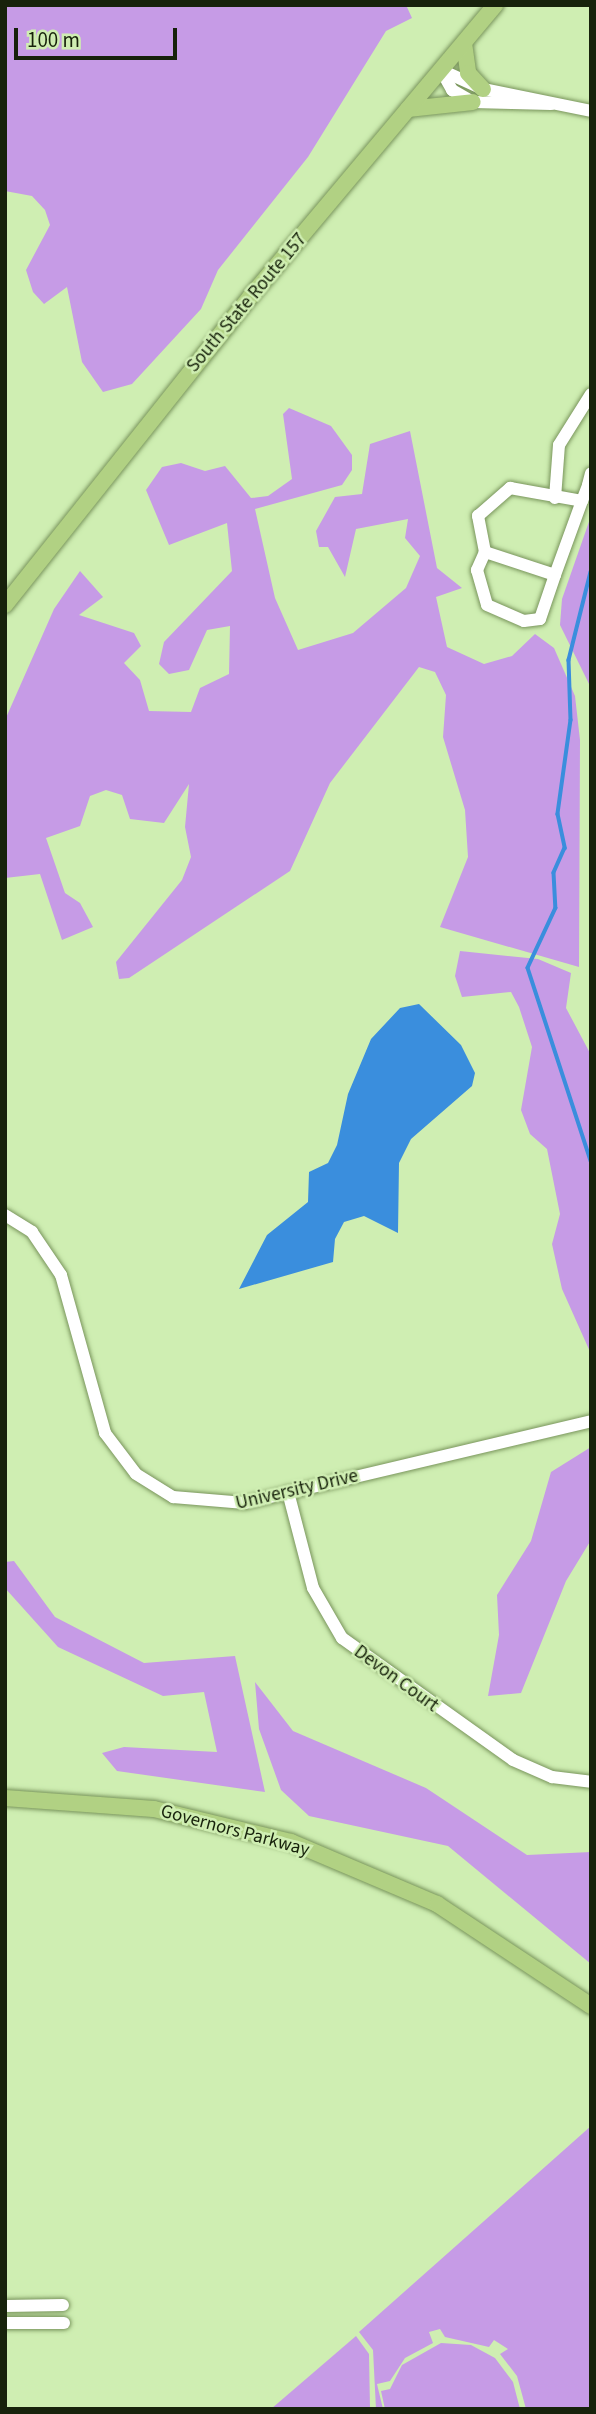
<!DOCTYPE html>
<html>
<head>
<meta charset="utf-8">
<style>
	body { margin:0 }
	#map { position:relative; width:596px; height:2414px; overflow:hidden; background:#cfeeb2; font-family:"Source Sans 3",sans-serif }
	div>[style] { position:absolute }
	.green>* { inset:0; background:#c69be6 }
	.water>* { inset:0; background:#3a8edd }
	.stream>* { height:3.5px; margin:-1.75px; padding:0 1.75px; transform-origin:1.75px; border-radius:1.75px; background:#3a8edd }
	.roads { filter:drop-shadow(0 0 2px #79955c) drop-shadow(0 0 2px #79955c) }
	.minor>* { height:12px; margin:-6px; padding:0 6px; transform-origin:6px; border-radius:6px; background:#fff }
	.major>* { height:16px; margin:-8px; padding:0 8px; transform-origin:8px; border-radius:8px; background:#b1d183 }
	span { translate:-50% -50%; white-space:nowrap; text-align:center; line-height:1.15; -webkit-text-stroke:5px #cfeeb2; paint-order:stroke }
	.street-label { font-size:19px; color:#17220b }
	.frame { position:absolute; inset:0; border:7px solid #17220b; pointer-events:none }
	.scale { position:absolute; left:14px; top:28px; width:163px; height:32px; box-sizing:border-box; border:4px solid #17220b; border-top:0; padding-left:9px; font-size:21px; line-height:24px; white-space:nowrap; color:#17220b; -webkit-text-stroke:5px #cfeeb2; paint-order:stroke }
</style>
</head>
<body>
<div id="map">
	<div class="green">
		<i style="clip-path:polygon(5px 5px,406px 5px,412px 18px,386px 31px,308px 157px,218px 270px,201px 309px,132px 384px,103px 392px,82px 362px,67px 287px,44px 304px,33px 292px,26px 270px,50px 225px,45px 210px,32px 196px,5px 191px)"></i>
		<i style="clip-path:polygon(289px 408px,331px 426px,352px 455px,352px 470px,342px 485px,255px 509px,275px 598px,298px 650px,353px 633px,406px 588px,420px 556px,405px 538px,408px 519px,356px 529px,345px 577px,328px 547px,319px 547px,316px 531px,335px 497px,362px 494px,370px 444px,410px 431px,437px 568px,462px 588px,436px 597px,447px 647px,484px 664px,512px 656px,535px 634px,554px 648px,575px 696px,580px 740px,579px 967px,440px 927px,468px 857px,465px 810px,443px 737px,446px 695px,435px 672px,419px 667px,330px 783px,290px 871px,129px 978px,119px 979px,116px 962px,182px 880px,191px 857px,185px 827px,189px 784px,164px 823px,130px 819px,122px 795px,106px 790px,90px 796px,80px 826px,46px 838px,65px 893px,80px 903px,93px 927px,62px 940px,40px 874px,5px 878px,5px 720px,54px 609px,80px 571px,103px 597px,79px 615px,134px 633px,141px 646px,124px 663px,140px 680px,149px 711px,191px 712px,200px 688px,229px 674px,230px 626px,207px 630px,189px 670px,169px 674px,159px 664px,164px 642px,232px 571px,227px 523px,169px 545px,146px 490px,162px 467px,181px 463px,205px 471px,225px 466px,251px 498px,268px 496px,292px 479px,283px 414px)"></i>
		<i style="clip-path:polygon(591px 516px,591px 688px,560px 625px,562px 599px)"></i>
		<i style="clip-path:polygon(460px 951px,538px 959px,571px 973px,566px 1008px,591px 1055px,591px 1354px,562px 1289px,552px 1244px,560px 1214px,547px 1149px,530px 1134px,521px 1110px,532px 1047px,519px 1007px,511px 992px,462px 997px,455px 976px)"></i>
		<i style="clip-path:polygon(591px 1447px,591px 1540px,566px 1581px,521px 1693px,488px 1696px,499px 1635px,497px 1595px,531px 1541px,551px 1472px)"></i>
		<i style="clip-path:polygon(14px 1561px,55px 1617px,144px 1663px,235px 1656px,265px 1792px,117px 1771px,102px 1753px,124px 1747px,217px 1752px,204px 1692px,163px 1696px,58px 1647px,5px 1588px,5px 1562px)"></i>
		<i style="clip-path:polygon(255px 1682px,293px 1731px,426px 1788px,527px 1855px,591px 1852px,591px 1964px,448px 1846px,309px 1816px,281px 1790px,259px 1729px)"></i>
		<i style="clip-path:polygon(591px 2126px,591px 2409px,526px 2409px,517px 2376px,500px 2354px,508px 2349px,494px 2340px,489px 2347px,445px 2337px,440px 2329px,429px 2332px,433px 2343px,405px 2358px,390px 2381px,377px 2384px,383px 2409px,376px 2409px,373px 2350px,359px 2332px)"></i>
		<i style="clip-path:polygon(356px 2336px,369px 2354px,370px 2409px,271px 2409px)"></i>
		<i style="clip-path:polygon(441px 2343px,471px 2345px,495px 2358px,513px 2382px,520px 2409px,385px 2409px,381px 2391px,390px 2389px,402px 2365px)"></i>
	</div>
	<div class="water">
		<i style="clip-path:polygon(419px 1004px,461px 1045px,475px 1073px,472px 1086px,411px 1139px,399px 1163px,398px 1233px,364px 1216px,344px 1222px,335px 1239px,333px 1262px,239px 1289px,267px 1235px,308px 1202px,309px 1172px,328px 1163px,337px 1145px,348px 1094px,371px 1039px,400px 1008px)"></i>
	</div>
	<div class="stream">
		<i style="left:591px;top:572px;width:91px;rotate:104deg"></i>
		<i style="left:569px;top:660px;width:60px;rotate:88.1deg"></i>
		<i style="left:571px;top:720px;width:95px;rotate:97.9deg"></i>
		<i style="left:558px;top:814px;width:35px;rotate:78deg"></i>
		<i style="left:565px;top:848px;width:27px;rotate:114deg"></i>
		<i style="left:554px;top:873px;width:35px;rotate:87deg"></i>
		<i style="left:556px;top:908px;width:66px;rotate:115deg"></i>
		<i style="left:528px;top:968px;width:203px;rotate:71.9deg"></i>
	</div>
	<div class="roads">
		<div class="minor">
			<i style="left:441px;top:70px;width:46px;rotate:24.3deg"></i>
			<i style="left:483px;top:89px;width:110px;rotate:11.5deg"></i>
			<i style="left:441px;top:70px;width:23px;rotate:61deg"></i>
			<i style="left:452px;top:90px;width:24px;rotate:30deg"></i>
			<i style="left:473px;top:102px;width:78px;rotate:1.5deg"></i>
			<i style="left:555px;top:498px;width:53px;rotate:-85.7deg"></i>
			<i style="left:559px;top:445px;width:60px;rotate:-57.9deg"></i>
			<i style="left:485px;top:552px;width:37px;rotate:-101deg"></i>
			<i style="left:478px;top:516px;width:43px;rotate:-41.2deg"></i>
			<i style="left:510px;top:488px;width:73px;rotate:10.2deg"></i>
			<i style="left:555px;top:575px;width:74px;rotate:-161.8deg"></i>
			<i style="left:485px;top:552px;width:20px;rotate:114deg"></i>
			<i style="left:477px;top:570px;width:36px;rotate:74deg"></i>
			<i style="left:487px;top:605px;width:40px;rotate:23.4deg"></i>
			<i style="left:524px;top:621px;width:16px;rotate:-7deg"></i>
			<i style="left:540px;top:619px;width:46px;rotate:-71.2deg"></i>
			<i style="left:555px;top:575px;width:79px;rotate:-70deg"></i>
			<i style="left:582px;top:501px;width:17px;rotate:-69deg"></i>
			<i style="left:588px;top:485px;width:12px;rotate:-76deg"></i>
			<i style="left:5px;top:1215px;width:32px;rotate:32deg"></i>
			<i style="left:32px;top:1232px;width:52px;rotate:56deg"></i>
			<i style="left:61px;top:1275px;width:164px;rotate:74.4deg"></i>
			<i style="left:105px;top:1433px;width:51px;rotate:52.9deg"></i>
			<i style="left:136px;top:1474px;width:44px;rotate:31.9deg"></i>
			<i style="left:173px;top:1497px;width:72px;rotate:4.8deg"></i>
			<i style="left:245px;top:1503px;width:356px;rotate:-13.3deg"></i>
			<i style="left:288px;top:1492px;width:99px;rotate:75.4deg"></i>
			<i style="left:313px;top:1588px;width:58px;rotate:59.9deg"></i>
			<i style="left:342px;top:1638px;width:210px;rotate:35.5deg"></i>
			<i style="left:513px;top:1760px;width:43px;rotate:23.6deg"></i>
			<i style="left:552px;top:1777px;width:39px;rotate:7deg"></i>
			<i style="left:5px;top:2306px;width:58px;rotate:-1deg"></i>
			<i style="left:5px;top:2323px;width:59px"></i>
		</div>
		<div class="major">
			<i style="left:464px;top:43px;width:30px;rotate:82deg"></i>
			<i style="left:468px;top:73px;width:22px;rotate:47deg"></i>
			<i style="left:408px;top:109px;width:65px;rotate:-6.1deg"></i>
			<i style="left:5px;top:605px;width:395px;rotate:-51.5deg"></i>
			<i style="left:251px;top:296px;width:380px;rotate:-50deg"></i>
			<i style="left:5px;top:1798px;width:149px;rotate:4.2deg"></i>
			<i style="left:154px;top:1809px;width:141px;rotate:13.5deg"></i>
			<i style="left:291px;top:1842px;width:159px;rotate:23deg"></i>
			<i style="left:437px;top:1904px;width:185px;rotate:33.5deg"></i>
		</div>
	</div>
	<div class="street-label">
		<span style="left:247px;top:303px;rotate:-50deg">South State Route 157</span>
		<span style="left:297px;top:1490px;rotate:-13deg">University Drive</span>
		<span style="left:396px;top:1679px;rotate:36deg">Devon Court</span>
		<span style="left:235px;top:1831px;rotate:15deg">Governors Parkway</span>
	</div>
	<div class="frame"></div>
	<div class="scale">100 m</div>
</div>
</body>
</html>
